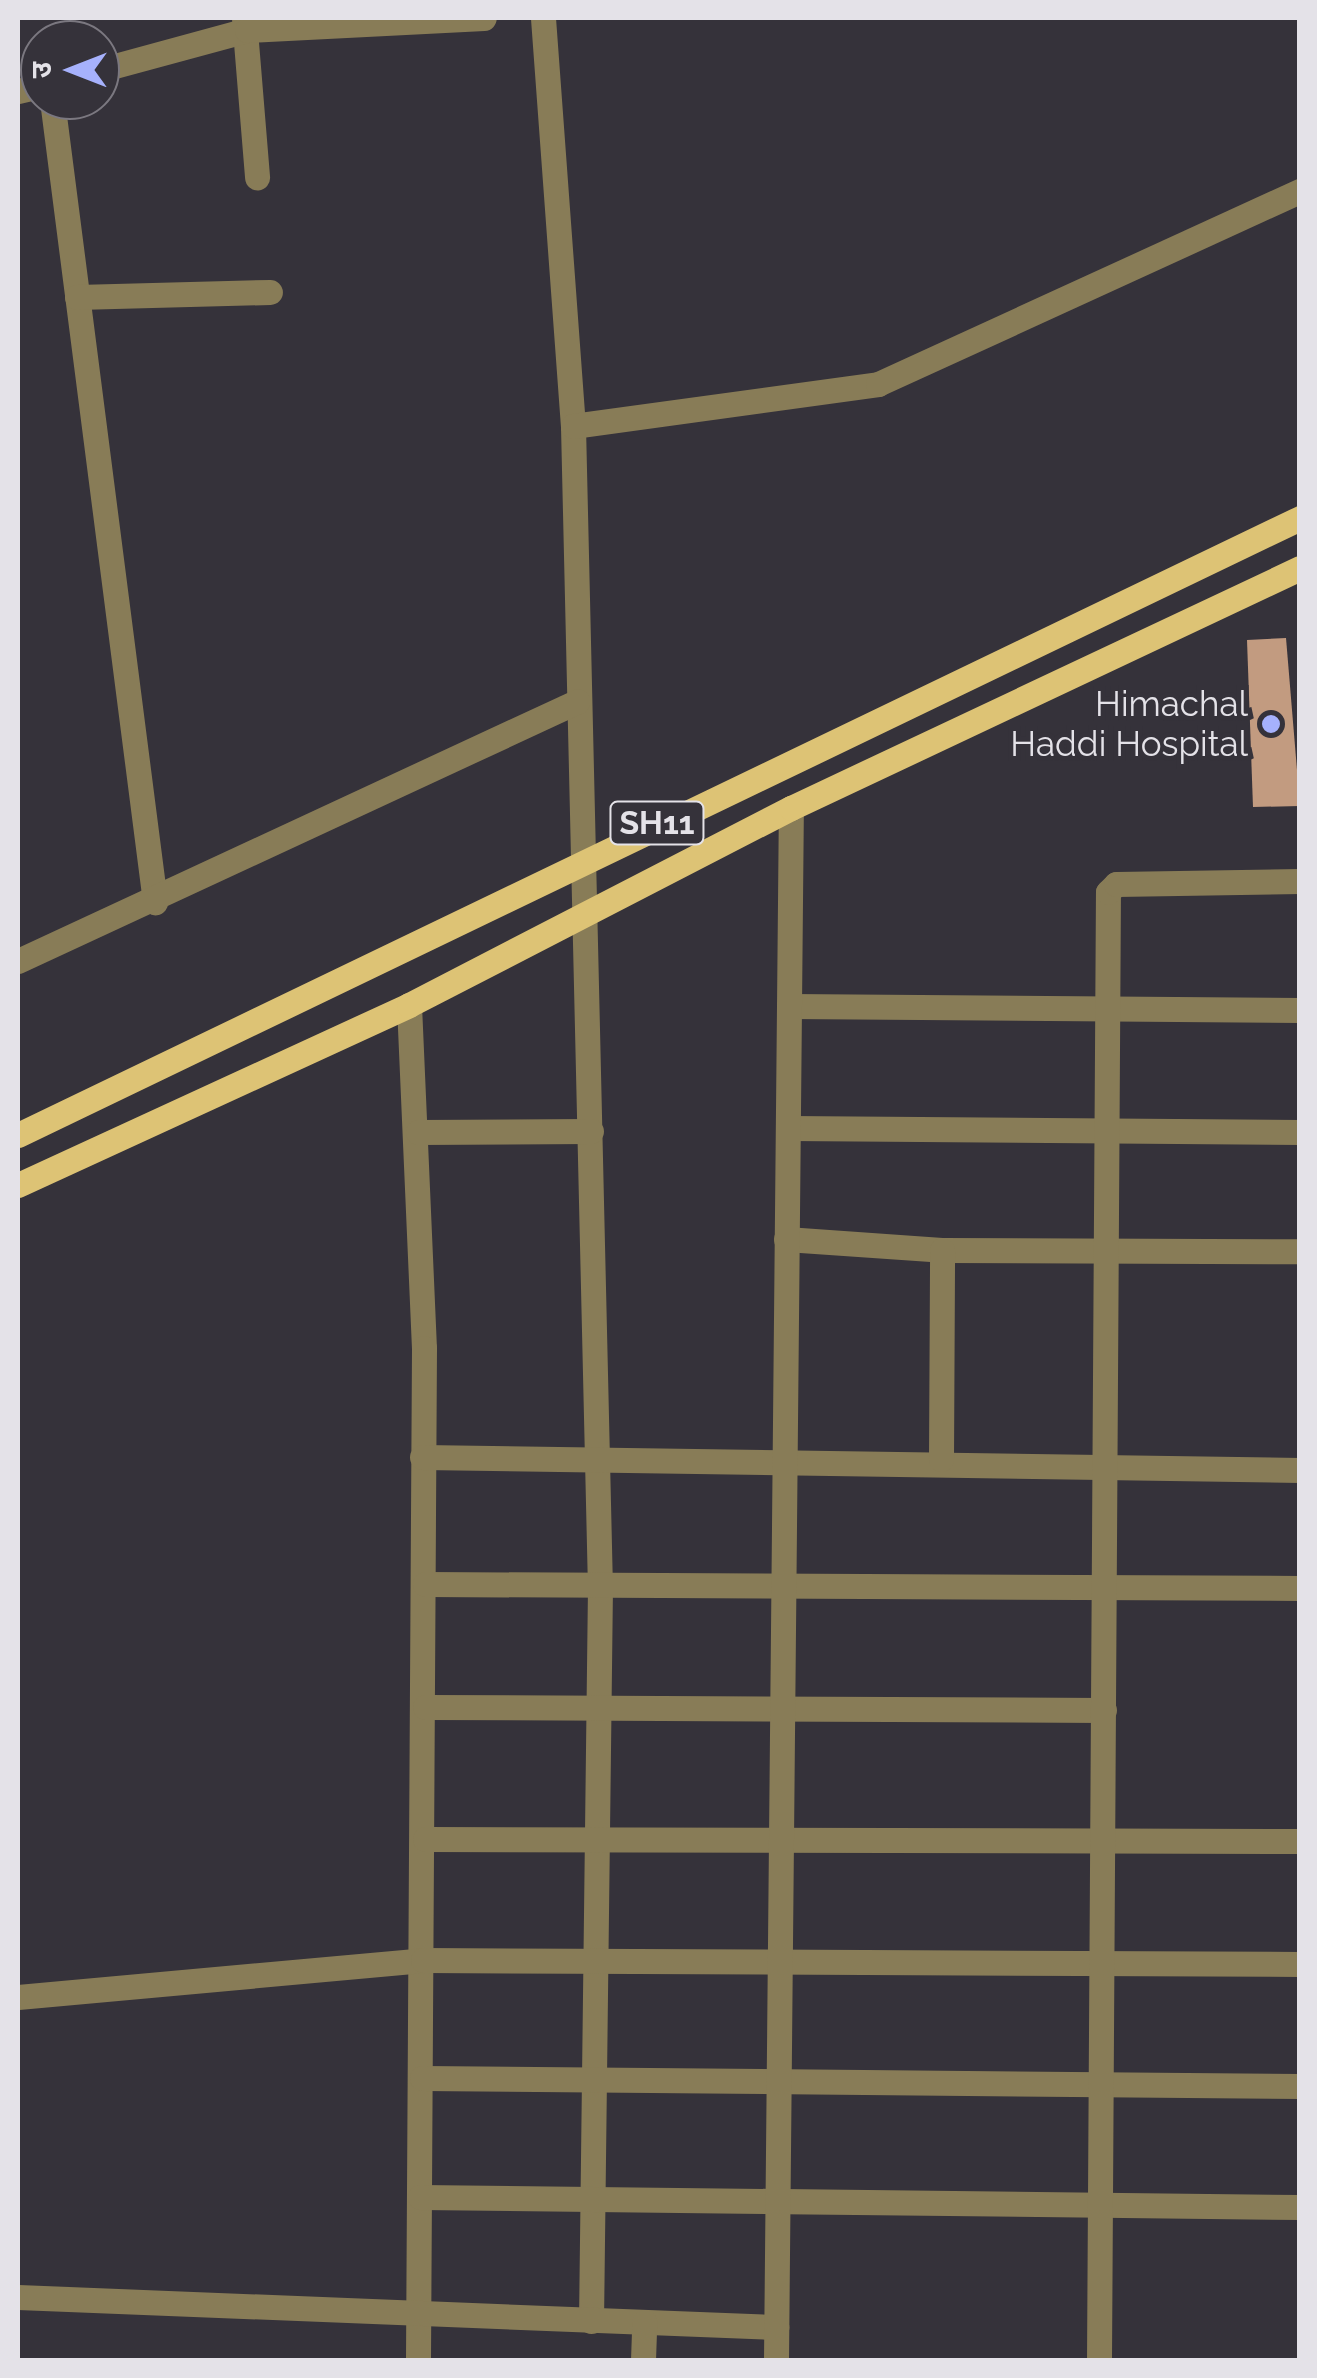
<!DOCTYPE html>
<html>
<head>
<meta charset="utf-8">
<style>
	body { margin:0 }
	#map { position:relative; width:1317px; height:2378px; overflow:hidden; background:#35323a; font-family:Raleway,"Noto Sans Devanagari",sans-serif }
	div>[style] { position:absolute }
	.building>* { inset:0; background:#c29b80 }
	.minor>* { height:25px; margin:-12.5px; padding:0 12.5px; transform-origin:12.5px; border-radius:12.5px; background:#887c57 }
	.major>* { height:25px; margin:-12.5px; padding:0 12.5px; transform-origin:12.5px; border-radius:12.5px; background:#ddc375 }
	.dots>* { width:28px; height:28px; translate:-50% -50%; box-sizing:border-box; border:5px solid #35323a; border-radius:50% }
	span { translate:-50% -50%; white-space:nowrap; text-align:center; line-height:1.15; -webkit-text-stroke:10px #35323a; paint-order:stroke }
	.shield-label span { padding:2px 8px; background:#35323a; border:2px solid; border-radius:8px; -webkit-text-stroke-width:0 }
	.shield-label { font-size:32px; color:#e4e2e8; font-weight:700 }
	.poi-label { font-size:35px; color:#e4e2e8 }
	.right { translate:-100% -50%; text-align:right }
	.frame { position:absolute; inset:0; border:20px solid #e4e2e8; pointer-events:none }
	.north { position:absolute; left:20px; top:20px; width:100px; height:100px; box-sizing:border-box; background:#35323a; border:2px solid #7b7880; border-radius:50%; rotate:270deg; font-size:28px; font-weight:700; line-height:40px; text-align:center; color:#e4e2e8 }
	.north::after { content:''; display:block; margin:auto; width:35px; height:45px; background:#a6b1fc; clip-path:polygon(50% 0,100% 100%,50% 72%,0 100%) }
</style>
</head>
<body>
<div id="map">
	<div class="building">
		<i style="clip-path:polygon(1286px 638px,1300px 806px,1253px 807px,1247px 640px)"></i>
	</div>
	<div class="minor">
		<i style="left:244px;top:18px;width:160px;rotate:85.3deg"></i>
		<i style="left:543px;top:18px;width:409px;rotate:85.8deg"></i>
		<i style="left:573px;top:426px;width:1160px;rotate:88.67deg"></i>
		<i style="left:600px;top:1586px;width:735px;rotate:90.7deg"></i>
		<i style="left:100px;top:70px;width:152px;rotate:-15.2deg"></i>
		<i style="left:247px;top:30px;width:237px;rotate:-2.9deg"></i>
		<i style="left:18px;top:91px;width:23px;rotate:-13deg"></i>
		<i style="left:52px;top:100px;width:809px;rotate:82.68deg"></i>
		<i style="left:77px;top:297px;width:193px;rotate:-1.5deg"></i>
		<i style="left:573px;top:426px;width:308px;rotate:-7.8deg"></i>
		<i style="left:878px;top:384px;width:464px;rotate:-24.6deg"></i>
		<i style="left:18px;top:961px;width:617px;rotate:-24.9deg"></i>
		<i style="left:409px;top:1005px;width:343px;rotate:87.5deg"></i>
		<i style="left:424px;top:1348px;width:1012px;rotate:90.34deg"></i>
		<i style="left:789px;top:1006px;width:511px;rotate:0.45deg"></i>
		<i style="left:789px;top:1128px;width:511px;rotate:0.45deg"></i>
		<i style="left:418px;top:1132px;width:173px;rotate:-0.3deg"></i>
		<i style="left:786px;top:1239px;width:156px;rotate:4deg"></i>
		<i style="left:942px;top:1250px;width:358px;rotate:0.2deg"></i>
		<i style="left:422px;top:1457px;width:878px;rotate:0.85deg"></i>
		<i style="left:941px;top:1459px;width:209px;rotate:-89.7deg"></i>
		<i style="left:425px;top:1584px;width:875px;rotate:0.26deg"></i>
		<i style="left:425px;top:1707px;width:679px;rotate:0.25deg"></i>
		<i style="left:425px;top:1839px;width:875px;rotate:0.13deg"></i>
		<i style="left:18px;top:1997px;width:407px;rotate:-5.2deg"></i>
		<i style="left:423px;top:1960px;width:877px;rotate:0.26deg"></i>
		<i style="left:422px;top:2078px;width:878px;rotate:0.52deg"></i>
		<i style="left:420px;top:2197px;width:880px;rotate:0.65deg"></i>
		<i style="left:18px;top:2297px;width:759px;rotate:2.27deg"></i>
		<i style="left:643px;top:2360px;width:38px;rotate:-88deg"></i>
		<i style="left:776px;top:2360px;width:1552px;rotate:-89.45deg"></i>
		<i style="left:1099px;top:2360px;width:1468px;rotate:-89.65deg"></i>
		<i style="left:1108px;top:892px;width:11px;rotate:-45deg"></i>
		<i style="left:1116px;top:884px;width:184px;rotate:-0.9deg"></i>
	</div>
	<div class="major">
		<i style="left:18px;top:1135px;width:1423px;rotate:-25.7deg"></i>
		<i style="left:18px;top:1185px;width:430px;rotate:-24.7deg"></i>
		<i style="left:409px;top:1005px;width:430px;rotate:-27.3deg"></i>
		<i style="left:791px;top:808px;width:563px;rotate:-25.24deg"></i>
	</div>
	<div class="dots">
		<i style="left:1271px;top:724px;background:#a6b1fc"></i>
	</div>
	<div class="shield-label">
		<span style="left:657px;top:823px">SH11</span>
	</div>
	<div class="poi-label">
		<span class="right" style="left:1248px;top:724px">Himachal<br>Haddi Hospital</span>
	</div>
	<div class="frame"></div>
	<div class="north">उ</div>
</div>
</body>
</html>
